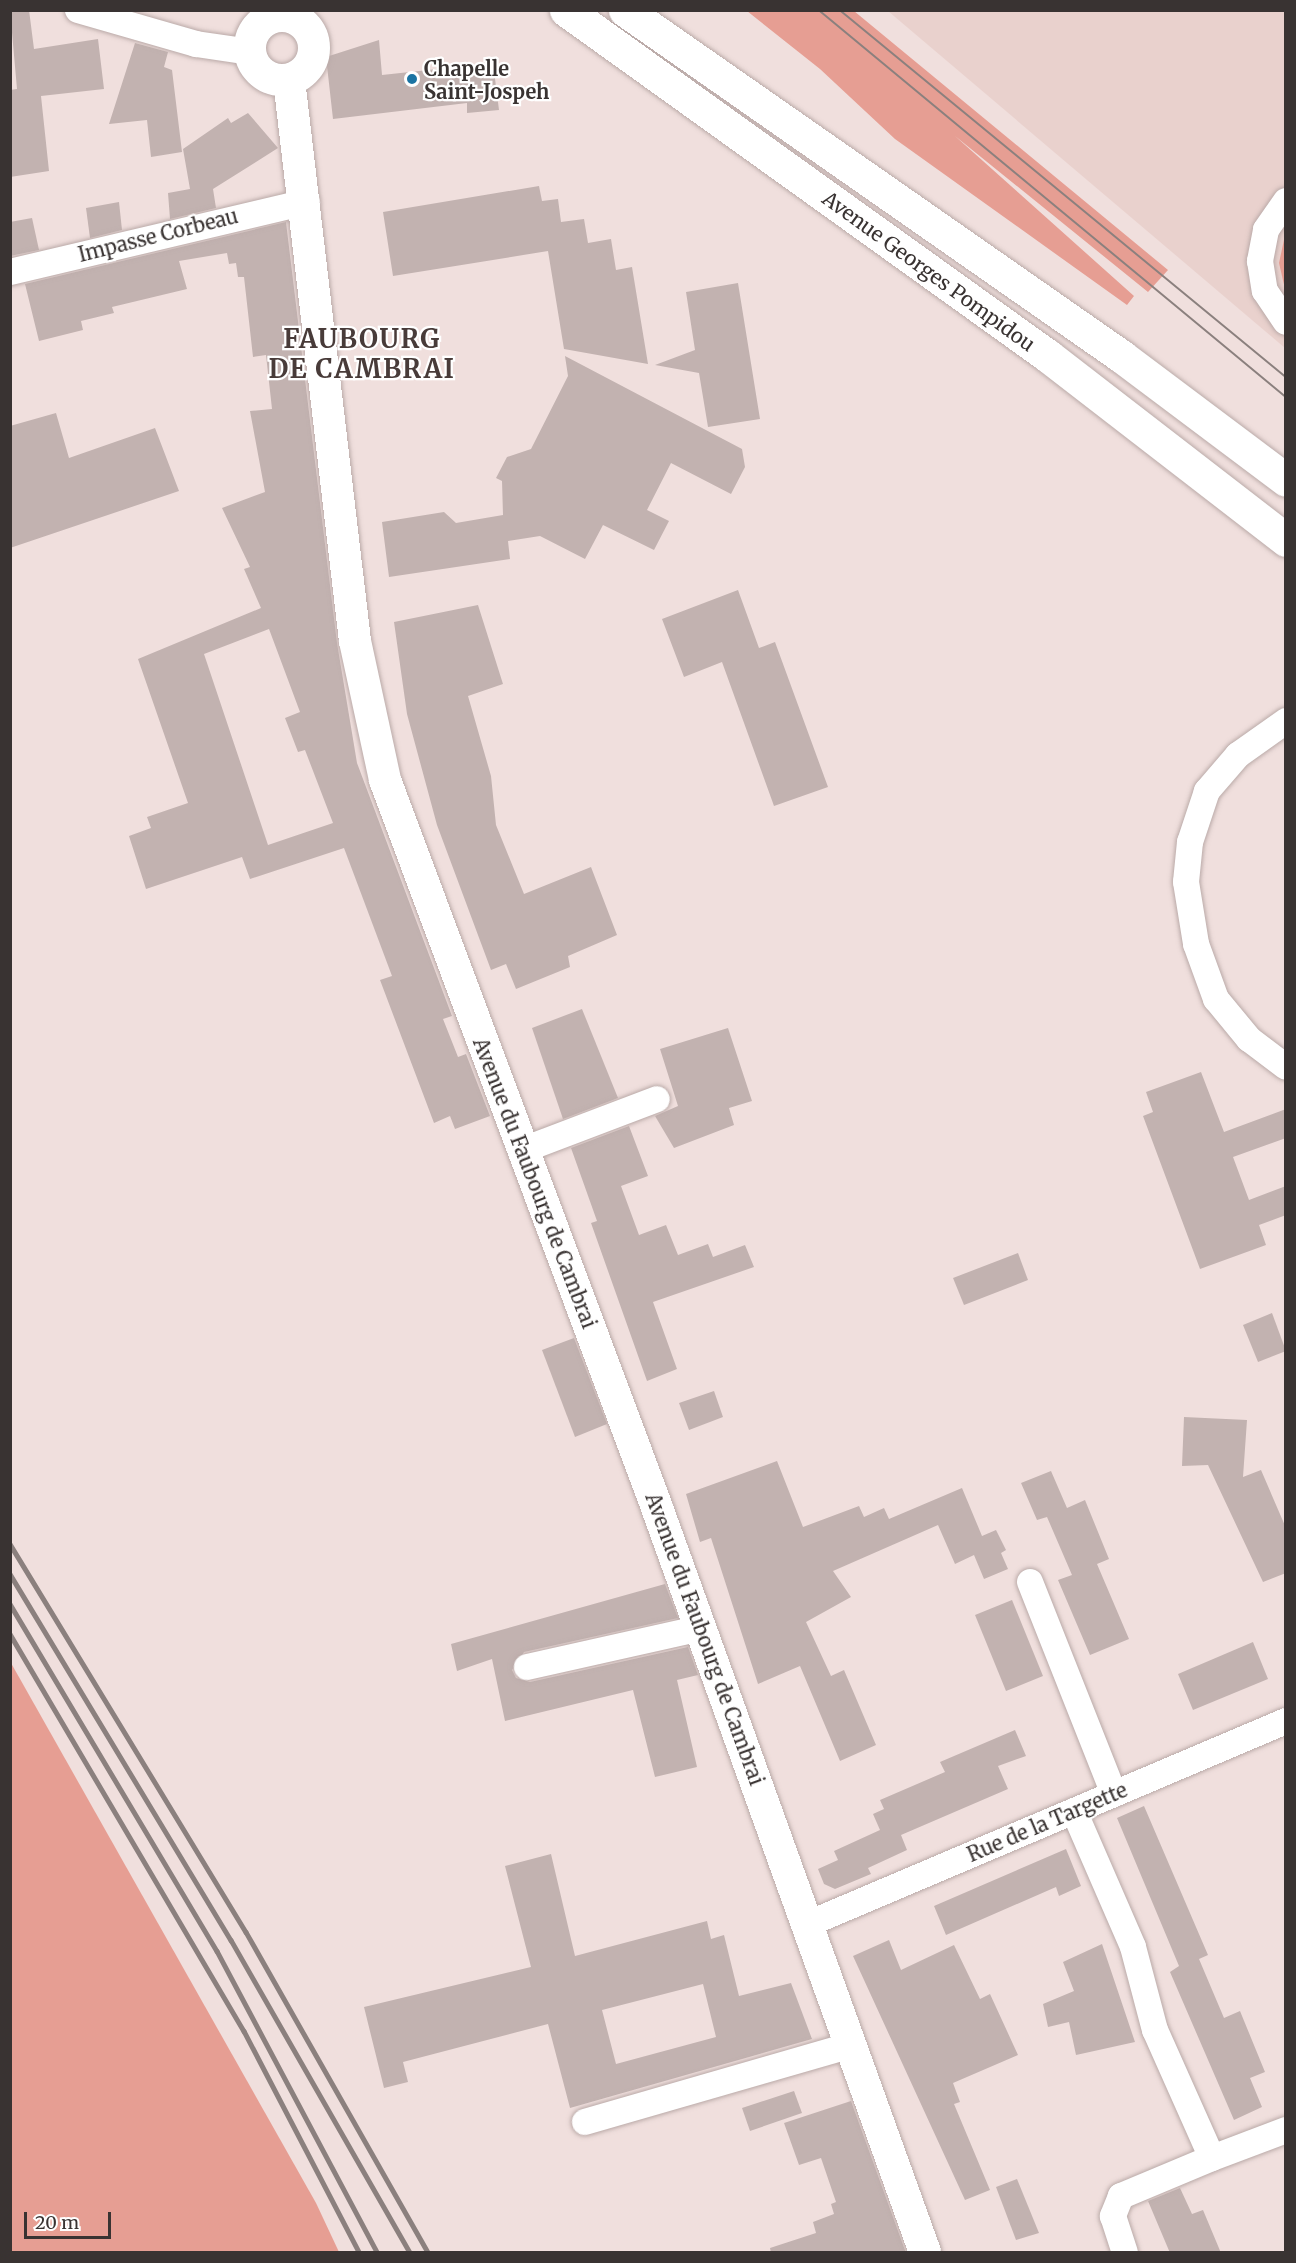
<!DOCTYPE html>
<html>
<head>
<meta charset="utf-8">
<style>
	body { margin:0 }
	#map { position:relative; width:1296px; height:2263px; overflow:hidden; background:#f0dfdd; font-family:Merriweather,serif }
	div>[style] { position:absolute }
	.built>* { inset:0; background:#e9d1cd }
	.green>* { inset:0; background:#e69e93 }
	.building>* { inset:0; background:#c2b2b0 }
	.roads { filter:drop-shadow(0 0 2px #baaaa8) drop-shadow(0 0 2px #baaaa8) }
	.minor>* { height:26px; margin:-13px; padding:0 13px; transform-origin:13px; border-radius:13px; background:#fff }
	.tertiary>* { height:32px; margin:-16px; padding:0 16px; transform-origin:16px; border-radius:16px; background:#fff }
	.tertiary>.ring { margin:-16px; padding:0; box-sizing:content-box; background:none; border:32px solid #fff; border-radius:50% }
	.secondary>* { height:33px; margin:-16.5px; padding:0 16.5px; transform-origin:16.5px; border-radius:16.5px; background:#fff }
	.tram>* { height:1.5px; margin:-0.75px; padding:0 0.75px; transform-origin:0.75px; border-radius:0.75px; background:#8b807e }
	.rail>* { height:4.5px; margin:-2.25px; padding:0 2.25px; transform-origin:2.25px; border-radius:2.25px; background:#8b807e }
	.dots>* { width:16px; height:16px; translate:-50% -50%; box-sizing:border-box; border:3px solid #fff; border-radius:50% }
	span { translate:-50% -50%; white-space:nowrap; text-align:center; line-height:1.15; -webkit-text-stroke:4.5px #fff; paint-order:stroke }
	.poi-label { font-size:20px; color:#393332; font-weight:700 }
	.left { translate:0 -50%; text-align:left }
	.street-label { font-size:20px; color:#393332 }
	.district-label { font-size:26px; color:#483b39; font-weight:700; letter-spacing:1.5px }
	.frame { position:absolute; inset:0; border:12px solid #393332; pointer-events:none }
	.scale { position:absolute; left:24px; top:2212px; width:87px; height:27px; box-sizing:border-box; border:3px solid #393332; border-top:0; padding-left:8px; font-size:18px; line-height:21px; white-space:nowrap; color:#393332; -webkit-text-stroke:4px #fff; paint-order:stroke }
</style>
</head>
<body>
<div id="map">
	<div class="built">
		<i style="clip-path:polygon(888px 11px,1285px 11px,1285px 348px)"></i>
	</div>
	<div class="green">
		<i style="clip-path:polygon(747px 11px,854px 11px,1168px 270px,1148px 292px,955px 136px,1134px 296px,1127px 305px,895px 139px,820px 69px)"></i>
		<i style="clip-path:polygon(1285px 235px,1286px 235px,1285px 289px,1279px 263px)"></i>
		<i style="clip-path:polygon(11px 1663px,316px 2203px,339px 2252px,11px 2252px)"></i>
	</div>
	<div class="building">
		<i style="clip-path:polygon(10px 10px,29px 10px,34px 49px,98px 39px,104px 89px,41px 96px,49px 171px,10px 177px,10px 90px,17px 89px)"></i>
		<i style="clip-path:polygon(379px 40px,382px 75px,493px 63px,499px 110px,467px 113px,467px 103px,333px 119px,326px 57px)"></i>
		<i style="clip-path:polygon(135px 43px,168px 52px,164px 67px,172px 70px,182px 152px,151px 157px,147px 120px,109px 124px)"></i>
		<i style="clip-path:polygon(248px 113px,278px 148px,213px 189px,216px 208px,170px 219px,168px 193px,190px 189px,183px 149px,228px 118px,231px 123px)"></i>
		<i style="clip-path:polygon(539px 186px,542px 201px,558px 199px,561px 222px,584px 219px,588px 243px,611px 239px,616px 270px,632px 267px,648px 364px,564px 349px,548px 251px,393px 276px,383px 212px)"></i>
		<i style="clip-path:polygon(119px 202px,122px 230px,90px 238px,86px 208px)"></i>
		<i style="clip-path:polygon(32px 218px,39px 250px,10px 256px,10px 222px)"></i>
		<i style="clip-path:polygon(evenodd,286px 222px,337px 643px,357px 763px,452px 1016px,443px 1019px,458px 1057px,466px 1054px,490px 1116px,455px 1129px,450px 1116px,434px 1123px,380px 980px,392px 976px,344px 848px,250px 879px,242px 857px,146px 889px,129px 836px,151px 828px,147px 817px,188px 803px,138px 659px,261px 608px,244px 569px,250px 567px,222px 508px,265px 492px,250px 411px,272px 409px,266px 355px,253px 357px,244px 277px,238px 277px,236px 263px,229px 264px,227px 253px,179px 261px,187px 289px,112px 307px,114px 313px,81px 321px,83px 330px,39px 341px,25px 284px,286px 222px,269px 629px,300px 712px,285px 718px,298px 752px,305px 750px,333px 823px,268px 845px,204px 654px,269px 629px)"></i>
		<i style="clip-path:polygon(738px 283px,760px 419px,708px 427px,699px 373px,655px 365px,695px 350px,686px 292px)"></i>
		<i style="clip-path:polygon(565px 356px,742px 449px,745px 467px,731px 494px,671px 463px,647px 510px,669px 521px,654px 550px,603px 525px,585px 559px,540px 536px,508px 541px,510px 559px,389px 577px,382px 522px,444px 512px,456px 523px,503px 515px,502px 481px,496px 478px,507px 457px,531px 449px,568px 376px)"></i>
		<i style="clip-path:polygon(56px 413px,69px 458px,155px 428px,179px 491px,10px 548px,10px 426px)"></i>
		<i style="clip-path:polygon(738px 590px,759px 648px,775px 642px,828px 787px,774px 806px,722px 662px,684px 677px,662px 619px)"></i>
		<i style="clip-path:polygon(478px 605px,503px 684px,468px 696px,491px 776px,496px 825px,524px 894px,591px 867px,617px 935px,568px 956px,570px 967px,516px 989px,506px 964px,491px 970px,437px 825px,407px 714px,394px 622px)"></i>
		<i style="clip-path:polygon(582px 1009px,618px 1098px,563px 1119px,532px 1028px)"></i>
		<i style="clip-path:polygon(728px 1028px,752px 1101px,729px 1108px,734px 1125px,674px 1148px,655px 1116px,678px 1106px,660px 1049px)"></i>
		<i style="clip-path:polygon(1201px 1072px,1224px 1132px,1286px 1109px,1286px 1138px,1233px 1157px,1249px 1200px,1286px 1186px,1286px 1215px,1259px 1225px,1266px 1245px,1200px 1269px,1143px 1116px,1153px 1112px,1146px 1092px)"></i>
		<i style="clip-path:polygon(629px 1126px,648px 1176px,621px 1186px,639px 1235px,666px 1225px,678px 1255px,708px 1244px,713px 1257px,745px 1245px,754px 1267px,653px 1302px,677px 1369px,647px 1381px,591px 1223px,597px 1221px,571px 1148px)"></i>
		<i style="clip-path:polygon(1018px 1253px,1028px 1280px,964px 1305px,953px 1278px)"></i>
		<i style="clip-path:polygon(1272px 1313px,1286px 1351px,1258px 1362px,1243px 1325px)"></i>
		<i style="clip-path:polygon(574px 1338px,607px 1424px,575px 1437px,542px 1350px)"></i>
		<i style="clip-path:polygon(714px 1391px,723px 1417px,689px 1430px,679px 1403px)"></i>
		<i style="clip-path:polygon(1184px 1417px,1247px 1420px,1243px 1477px,1261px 1470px,1286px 1528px,1286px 1573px,1263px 1582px,1208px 1465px,1182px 1466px)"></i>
		<i style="clip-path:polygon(777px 1461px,803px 1527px,859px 1506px,864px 1517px,884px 1508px,889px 1519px,962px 1488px,982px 1536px,996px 1530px,1006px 1550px,1001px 1553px,1008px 1569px,984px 1579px,974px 1555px,955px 1564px,938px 1525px,833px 1571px,851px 1597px,806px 1622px,831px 1676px,844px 1670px,876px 1745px,840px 1761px,800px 1666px,758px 1684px,711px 1538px,700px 1542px,686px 1494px)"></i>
		<i style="clip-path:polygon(1051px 1471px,1067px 1508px,1085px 1500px,1109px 1559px,1097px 1564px,1129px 1639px,1090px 1655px,1058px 1580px,1072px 1575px,1047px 1517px,1037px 1520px,1021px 1483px)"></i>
		<i style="clip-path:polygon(665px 1584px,678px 1618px,524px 1652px,512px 1670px,516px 1678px,530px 1682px,688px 1647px,698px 1675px,677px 1680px,697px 1767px,655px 1777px,633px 1690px,505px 1721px,492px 1659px,457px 1671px,451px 1644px)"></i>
		<i style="clip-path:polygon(1012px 1600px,1043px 1676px,1006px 1691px,975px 1615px)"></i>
		<i style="clip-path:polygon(1253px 1642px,1268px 1679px,1193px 1710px,1178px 1674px)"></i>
		<i style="clip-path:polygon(1015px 1730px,1026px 1756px,998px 1766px,1008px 1789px,901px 1835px,907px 1850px,868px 1868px,871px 1874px,835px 1889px,824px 1884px,818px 1869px,838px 1860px,834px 1851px,880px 1830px,873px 1814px,884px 1809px,880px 1800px,945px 1772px,940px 1762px)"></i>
		<i style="clip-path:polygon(1144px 1806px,1208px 1955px,1199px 1959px,1224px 2018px,1240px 2011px,1265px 2072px,1250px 2078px,1262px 2107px,1234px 2120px,1170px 1972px,1179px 1966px,1117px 1818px)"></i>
		<i style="clip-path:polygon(1066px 1849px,1081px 1886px,1059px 1896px,1056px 1887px,946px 1935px,934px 1906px)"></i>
		<i style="clip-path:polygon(evenodd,551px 1854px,575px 1956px,707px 1921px,711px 1939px,724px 1935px,739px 1996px,791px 1983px,812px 2039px,570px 2108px,548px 2024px,403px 2062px,408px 2082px,384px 2088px,364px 2007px,531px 1967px,505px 1866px,551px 1854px,703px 1984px,716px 2037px,616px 2064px,602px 2010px,703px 1984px)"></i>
		<i style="clip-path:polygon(889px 1940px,901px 1970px,954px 1945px,980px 1999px,990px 1994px,1018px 2055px,953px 2083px,960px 2102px,954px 2104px,990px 2190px,965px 2200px,853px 1956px)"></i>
		<i style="clip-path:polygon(1102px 1944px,1135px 2042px,1076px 2055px,1069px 2022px,1048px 2027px,1043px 2004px,1074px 1991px,1063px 1962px)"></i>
		<i style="clip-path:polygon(794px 2091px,802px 2113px,750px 2131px,742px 2108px)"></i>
		<i style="clip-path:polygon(851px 2101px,906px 2253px,771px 2253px,770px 2248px,816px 2233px,813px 2222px,834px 2214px,831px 2204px,836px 2202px,821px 2158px,799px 2165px,784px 2123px)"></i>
		<i style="clip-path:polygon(1017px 2179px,1039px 2233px,1016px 2240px,996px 2187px)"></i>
		<i style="clip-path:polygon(1180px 2188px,1192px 2214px,1203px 2210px,1221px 2253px,1170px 2253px,1148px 2201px)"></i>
	</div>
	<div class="roads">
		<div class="minor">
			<i style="left:78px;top:10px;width:123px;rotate:16.1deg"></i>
			<i style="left:196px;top:44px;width:56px;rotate:8.3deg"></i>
			<i style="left:1286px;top:201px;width:35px;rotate:125deg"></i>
			<i style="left:1266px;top:230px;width:32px;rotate:101deg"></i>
			<i style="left:1260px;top:261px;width:30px;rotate:81deg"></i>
			<i style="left:1265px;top:291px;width:37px;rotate:56deg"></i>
			<i style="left:10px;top:272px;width:305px;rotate:-13.3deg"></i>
			<i style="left:1286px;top:721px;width:59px;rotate:144.7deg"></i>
			<i style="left:1238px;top:755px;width:48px;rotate:130.7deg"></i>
			<i style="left:1207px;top:791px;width:54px;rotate:108.4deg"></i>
			<i style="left:1190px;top:842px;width:40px;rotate:95.7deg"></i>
			<i style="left:1186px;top:882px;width:63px;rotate:80.8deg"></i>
			<i style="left:1196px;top:944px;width:59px;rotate:70deg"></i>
			<i style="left:1216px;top:999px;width:52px;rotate:50.5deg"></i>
			<i style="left:1249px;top:1039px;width:46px;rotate:37.1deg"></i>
			<i style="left:523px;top:1150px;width:143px;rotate:-20.8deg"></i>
			<i style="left:1030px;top:1582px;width:228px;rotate:68.4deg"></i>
			<i style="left:527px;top:1667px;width:179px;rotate:-12.6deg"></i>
			<i style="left:1074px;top:1811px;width:148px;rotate:66.5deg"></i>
			<i style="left:1133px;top:1947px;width:86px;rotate:75.2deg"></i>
			<i style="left:1155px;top:2030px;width:140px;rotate:66deg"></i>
			<i style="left:1212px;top:2158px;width:99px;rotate:157.3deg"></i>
			<i style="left:1121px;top:2196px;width:22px;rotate:112deg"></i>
			<i style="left:1113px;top:2216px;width:38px;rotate:72deg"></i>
			<i style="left:808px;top:1924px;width:519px;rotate:-23.01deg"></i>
			<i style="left:585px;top:2122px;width:278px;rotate:-16.1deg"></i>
			<i style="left:1212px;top:2158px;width:79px;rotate:-20.7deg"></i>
		</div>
		<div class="tertiary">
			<i class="ring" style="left:250px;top:16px;width:32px;height:32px"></i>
			<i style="left:289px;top:80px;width:565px;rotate:83.29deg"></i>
			<i style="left:355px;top:641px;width:142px;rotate:77.8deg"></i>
			<i style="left:385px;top:780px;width:774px;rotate:69.5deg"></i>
			<i style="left:656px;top:1505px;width:794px;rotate:70.2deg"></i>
		</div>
		<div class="secondary">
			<i style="left:566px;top:10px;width:593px;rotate:35.67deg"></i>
			<i style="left:1048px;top:356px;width:301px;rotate:37.7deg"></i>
			<i style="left:625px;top:10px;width:605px;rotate:34.9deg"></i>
			<i style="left:1121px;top:356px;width:206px;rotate:36.9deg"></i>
		</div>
	</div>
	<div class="tram">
		<i style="left:819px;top:10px;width:607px;rotate:39.65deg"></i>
		<i style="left:840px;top:10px;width:578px;rotate:39.45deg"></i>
	</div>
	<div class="rail">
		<i style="left:10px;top:1544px;width:454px;rotate:58.7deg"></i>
		<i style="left:246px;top:1932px;width:368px;rotate:60.4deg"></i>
		<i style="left:10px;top:1574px;width:428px;rotate:58.9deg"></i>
		<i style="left:231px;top:1940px;width:360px;rotate:60.2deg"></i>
		<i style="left:10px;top:1604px;width:404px;rotate:59.2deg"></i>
		<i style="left:217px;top:1951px;width:341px;rotate:62deg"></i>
		<i style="left:10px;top:1634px;width:461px;rotate:59.5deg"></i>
		<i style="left:244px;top:2031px;width:249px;rotate:62.5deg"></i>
	</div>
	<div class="dots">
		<i style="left:412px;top:79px;background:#1b73a2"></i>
	</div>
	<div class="poi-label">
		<span class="left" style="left:424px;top:80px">Chapelle<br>Saint-Jospeh</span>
	</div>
	<div class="street-label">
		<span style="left:158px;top:235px;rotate:-14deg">Impasse Corbeau</span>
		<span style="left:929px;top:271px;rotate:36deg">Avenue Georges Pompidou</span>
		<span style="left:535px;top:1183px;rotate:69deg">Avenue du Faubourg de Cambrai</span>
		<span style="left:705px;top:1639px;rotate:70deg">Avenue du Faubourg de Cambrai</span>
		<span style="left:1047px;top:1822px;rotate:-23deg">Rue de la Targette</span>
	</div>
	<div class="district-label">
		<span style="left:362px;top:354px">FAUBOURG<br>DE CAMBRAI</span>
	</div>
	<div class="frame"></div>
	<div class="scale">20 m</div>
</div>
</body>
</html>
